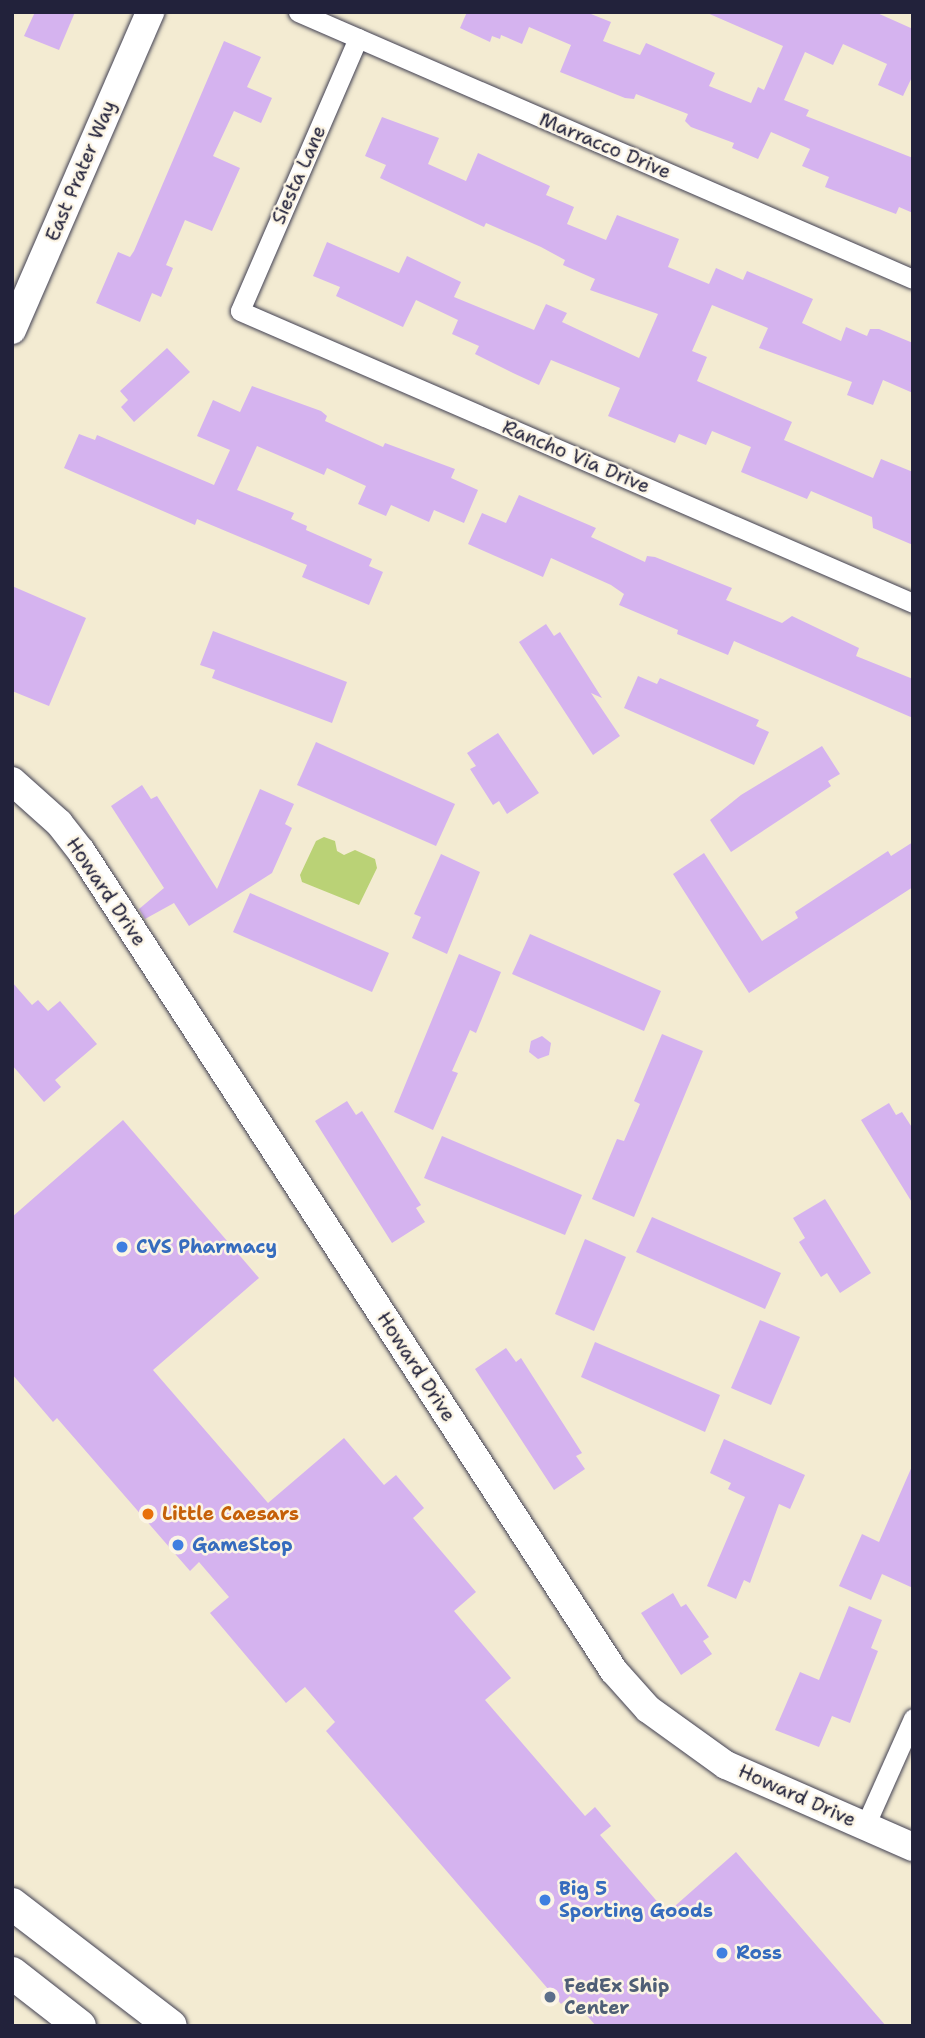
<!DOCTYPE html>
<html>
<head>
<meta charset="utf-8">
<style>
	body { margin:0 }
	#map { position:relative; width:925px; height:2038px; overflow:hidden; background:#f3ebd2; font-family:"Shantell Sans",sans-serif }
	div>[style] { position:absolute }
	.green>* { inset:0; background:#bad276 }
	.building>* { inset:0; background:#d5b3ef }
	.roads { filter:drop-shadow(0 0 2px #414052) drop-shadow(0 0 2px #414052) }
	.street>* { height:19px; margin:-9.5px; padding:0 9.5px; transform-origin:9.5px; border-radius:9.5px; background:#fff }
	.secondary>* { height:28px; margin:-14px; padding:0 14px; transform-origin:14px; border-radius:14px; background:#fff }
	.primary>* { height:32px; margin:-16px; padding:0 16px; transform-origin:16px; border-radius:16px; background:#fff }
	.dots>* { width:19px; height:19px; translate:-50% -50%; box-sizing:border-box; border:4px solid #fcf5e5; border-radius:50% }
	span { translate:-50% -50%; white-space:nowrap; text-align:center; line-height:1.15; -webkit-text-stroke:5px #fcf5e5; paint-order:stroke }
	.street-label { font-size:19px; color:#22223b }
	.shop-label { font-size:19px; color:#366cbe; font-weight:700 }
	.left { translate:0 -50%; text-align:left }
	.food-label { font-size:19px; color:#c56008; font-weight:700 }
	.service-label { font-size:19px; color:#4e5e75; font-weight:700 }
	.frame { position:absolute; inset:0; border:14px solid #22223b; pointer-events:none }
</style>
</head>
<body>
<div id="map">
	<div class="green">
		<i style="clip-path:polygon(324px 837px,335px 841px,337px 851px,344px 855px,355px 850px,375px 859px,377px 868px,359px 905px,302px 882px,300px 875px,316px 841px)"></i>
	</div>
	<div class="building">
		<i style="clip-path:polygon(35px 12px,75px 12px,59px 50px,24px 36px)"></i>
		<i style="clip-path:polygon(467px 12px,586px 12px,611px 22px,603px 41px,640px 55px,646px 43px,715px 73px,709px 86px,751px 103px,758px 87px,764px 90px,783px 46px,705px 12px,875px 12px,913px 29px,913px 75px,903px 96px,878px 85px,887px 64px,843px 44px,833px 65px,805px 52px,784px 100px,809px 110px,806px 116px,913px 158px,913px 213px,899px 207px,896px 214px,825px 187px,829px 177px,802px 166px,810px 149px,771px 132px,758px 159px,732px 148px,734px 143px,691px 127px,685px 121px,688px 114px,636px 94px,634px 99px,625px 98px,560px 72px,571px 45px,529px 27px,522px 44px,501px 35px,500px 39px,492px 36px,490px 42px,460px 28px)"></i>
		<i style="clip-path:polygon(224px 41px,261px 57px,247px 87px,272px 98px,261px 123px,234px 111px,213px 156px,240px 168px,212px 231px,185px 220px,166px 265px,173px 268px,161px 297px,152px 293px,140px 322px,96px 303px,118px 252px,130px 257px,134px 251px)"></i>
		<i style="clip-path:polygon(382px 117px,439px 138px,428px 164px,466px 181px,478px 153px,550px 186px,546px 195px,574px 207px,567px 224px,606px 240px,617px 215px,679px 239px,668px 267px,709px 284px,716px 268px,743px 280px,747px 271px,813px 299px,802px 323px,841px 341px,846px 327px,867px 336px,870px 329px,879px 329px,913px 343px,913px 393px,883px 380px,873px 405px,847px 395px,852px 382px,759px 348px,768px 328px,712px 305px,692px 351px,707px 357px,697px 381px,792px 422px,784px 440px,873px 478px,881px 459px,913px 472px,913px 545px,873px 528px,872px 517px,811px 491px,807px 499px,741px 472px,751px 447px,712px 431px,706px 445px,679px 434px,675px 443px,608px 416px,620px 388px,551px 360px,539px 385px,513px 373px,475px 354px,479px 346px,452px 334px,458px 320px,416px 300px,403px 327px,336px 296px,340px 287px,313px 276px,327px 242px,399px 273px,407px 256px,461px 282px,454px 297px,534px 330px,546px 304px,567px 313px,562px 322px,639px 358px,658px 314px,590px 290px,595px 279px,563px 265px,565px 260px,541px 247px,486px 223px,484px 227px,380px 178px,386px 165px,365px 156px)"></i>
		<i style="clip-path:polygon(167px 348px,190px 372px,134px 422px,121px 407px,128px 400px,120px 391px)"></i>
		<i style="clip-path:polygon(252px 386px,321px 411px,327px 416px,325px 421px,383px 447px,385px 443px,455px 469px,451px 478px,478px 490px,464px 523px,434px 510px,429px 522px,391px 505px,386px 516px,358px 504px,366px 486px,327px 468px,324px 475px,257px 446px,237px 490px,294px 513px,291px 519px,307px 526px,306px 530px,372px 559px,369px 566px,383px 572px,369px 605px,302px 577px,307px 565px,197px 519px,195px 525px,64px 468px,79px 434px,95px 440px,97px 435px,214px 485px,230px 450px,197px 436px,213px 400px,240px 412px)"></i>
		<i style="clip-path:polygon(519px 495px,596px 528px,591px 537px,645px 562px,647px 556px,655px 557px,732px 588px,726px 600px,782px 623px,792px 616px,859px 648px,856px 656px,913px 679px,913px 718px,734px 641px,728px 655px,677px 634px,678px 630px,619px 605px,624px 594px,611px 585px,551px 558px,543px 577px,468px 544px,482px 513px,506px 523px)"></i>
		<i style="clip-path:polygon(12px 586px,86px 618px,49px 706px,12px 691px)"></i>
		<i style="clip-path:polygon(546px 624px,554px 636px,560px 632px,602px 698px,591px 693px,620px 736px,593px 755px,519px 642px)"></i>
		<i style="clip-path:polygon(213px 631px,347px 682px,332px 723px,212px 678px,215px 670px,200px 665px)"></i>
		<i style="clip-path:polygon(638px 676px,657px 684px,660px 678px,759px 720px,756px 726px,769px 732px,754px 765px,624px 708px)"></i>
		<i style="clip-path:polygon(498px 733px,539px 793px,507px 814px,499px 801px,493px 805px,470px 769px,476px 766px,467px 753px)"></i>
		<i style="clip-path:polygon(316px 742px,455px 804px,436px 846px,297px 785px)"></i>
		<i style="clip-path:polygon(822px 746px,840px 774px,828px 781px,831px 786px,731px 852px,710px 820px,741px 795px)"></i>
		<i style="clip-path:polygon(142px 785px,151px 799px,157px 796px,217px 889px,260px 789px,294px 804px,285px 824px,292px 828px,272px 873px,189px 926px,174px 903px,145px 919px,139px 909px,164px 888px,111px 806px)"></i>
		<i style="clip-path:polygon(913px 842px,913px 887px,749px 993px,673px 874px,704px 853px,762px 941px,798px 918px,795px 912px,830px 889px,888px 851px,891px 856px)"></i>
		<i style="clip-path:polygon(441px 854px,480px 872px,447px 954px,412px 938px,421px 917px,414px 914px)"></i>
		<i style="clip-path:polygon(250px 893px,389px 953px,372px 992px,233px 932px)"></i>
		<i style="clip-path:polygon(530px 934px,661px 991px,644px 1031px,512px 974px)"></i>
		<i style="clip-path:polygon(459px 954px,501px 972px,476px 1033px,470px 1030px,452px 1071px,458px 1073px,433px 1130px,394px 1112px)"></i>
		<i style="clip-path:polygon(12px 982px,32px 1005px,38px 1000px,48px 1011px,60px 1001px,97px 1044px,55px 1080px,61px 1087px,44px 1102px,12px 1065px)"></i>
		<i style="clip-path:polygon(662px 1034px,703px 1051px,634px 1217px,592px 1199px,617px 1139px,624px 1141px,640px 1104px,634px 1101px)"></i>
		<i style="clip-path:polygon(542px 1036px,551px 1043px,549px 1055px,538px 1059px,529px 1052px,531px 1041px)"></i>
		<i style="clip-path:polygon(347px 1101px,356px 1115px,362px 1111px,421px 1205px,416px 1208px,425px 1222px,392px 1243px,315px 1121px)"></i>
		<i style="clip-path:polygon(889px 1103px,896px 1115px,902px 1112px,913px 1129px,913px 1204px,861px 1120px)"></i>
		<i style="clip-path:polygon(123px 1120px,259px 1278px,153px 1370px,268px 1503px,344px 1438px,384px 1485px,396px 1475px,424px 1508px,413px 1518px,476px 1592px,454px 1611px,511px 1678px,485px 1700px,585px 1816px,595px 1807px,611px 1826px,600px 1835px,667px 1913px,736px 1852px,886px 2026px,596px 2026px,570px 1996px,561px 2004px,326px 1731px,335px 1722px,305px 1687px,286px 1703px,210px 1613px,229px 1597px,199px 1562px,190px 1571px,57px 1418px,53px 1422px,12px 1374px,12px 1217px)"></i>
		<i style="clip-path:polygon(442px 1136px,582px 1195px,565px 1235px,424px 1178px)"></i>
		<i style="clip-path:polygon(825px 1199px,871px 1273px,840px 1293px,827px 1273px,821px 1277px,799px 1242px,805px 1238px,793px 1218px)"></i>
		<i style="clip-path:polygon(652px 1217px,781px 1273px,765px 1309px,636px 1252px)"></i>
		<i style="clip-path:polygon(585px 1239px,626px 1257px,594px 1331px,555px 1314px)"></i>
		<i style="clip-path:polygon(760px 1320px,800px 1337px,771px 1405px,731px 1388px)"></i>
		<i style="clip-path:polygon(595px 1342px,720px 1395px,705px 1432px,581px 1377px)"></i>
		<i style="clip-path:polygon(506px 1348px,516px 1362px,521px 1358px,582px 1453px,576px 1456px,585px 1469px,554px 1490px,475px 1369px)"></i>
		<i style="clip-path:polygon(724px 1439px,805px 1475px,790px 1509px,779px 1504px,750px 1583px,744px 1580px,736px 1599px,707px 1586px,745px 1497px,728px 1489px,731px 1483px,710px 1473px)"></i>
		<i style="clip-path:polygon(913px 1464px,913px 1588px,882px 1574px,871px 1600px,839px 1586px,862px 1534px,879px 1542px)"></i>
		<i style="clip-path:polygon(673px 1593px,681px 1607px,686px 1604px,709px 1637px,703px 1641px,712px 1654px,681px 1675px,641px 1613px)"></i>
		<i style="clip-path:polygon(849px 1606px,882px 1620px,871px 1648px,878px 1651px,850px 1723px,832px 1716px,819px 1747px,775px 1730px,800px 1672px,819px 1680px)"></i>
	</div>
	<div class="roads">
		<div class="street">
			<i style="left:298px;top:12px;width:670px;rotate:23.47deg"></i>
			<i style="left:358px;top:38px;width:297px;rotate:113.4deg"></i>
			<i style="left:240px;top:311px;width:734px;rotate:23.45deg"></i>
			<i style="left:865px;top:1826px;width:118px;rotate:-66deg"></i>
		</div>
		<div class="secondary">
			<i style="left:12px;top:330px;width:347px;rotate:-66.5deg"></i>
			<i style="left:12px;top:781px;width:63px;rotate:41.8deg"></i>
			<i style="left:59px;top:823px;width:36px;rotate:52deg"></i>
			<i style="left:81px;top:851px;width:978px;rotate:56.98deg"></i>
			<i style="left:614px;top:1671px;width:51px;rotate:48.2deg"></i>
			<i style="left:648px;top:1709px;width:96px;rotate:35.7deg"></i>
			<i style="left:726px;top:1765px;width:204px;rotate:23.7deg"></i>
		</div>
		<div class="primary">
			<i style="left:12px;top:1904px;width:200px;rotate:37.5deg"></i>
			<i style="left:12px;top:1973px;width:86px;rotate:37.9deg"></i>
		</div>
	</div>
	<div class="dots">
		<i style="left:122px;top:1247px;background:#3f7fe0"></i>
		<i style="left:148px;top:1514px;background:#e8710a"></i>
		<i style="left:178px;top:1545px;background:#3f7fe0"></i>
		<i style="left:545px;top:1900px;background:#3f7fe0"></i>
		<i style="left:722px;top:1953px;background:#3f7fe0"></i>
		<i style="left:550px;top:1997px;background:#5c6f8a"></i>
	</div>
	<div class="street-label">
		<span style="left:605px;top:146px;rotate:23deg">Marracco Drive</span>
		<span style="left:81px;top:171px;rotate:-67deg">East Prater Way</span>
		<span style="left:299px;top:175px;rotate:-66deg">Siesta Lane</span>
		<span style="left:576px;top:457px;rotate:23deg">Rancho Via Drive</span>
		<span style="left:106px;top:892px;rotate:56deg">Howard Drive</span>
		<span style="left:416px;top:1367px;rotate:57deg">Howard Drive</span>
		<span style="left:797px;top:1796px;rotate:24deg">Howard Drive</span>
	</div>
	<div class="shop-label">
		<span class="left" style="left:136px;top:1247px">CVS Pharmacy</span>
		<span class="left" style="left:192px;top:1545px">GameStop</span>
		<span class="left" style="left:559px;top:1900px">Big 5<br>Sporting Goods</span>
		<span class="left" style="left:736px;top:1953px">Ross</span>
	</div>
	<div class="food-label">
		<span class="left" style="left:162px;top:1514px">Little Caesars</span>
	</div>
	<div class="service-label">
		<span class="left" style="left:564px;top:1997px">FedEx Ship<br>Center</span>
	</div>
	<div class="frame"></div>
</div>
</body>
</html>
